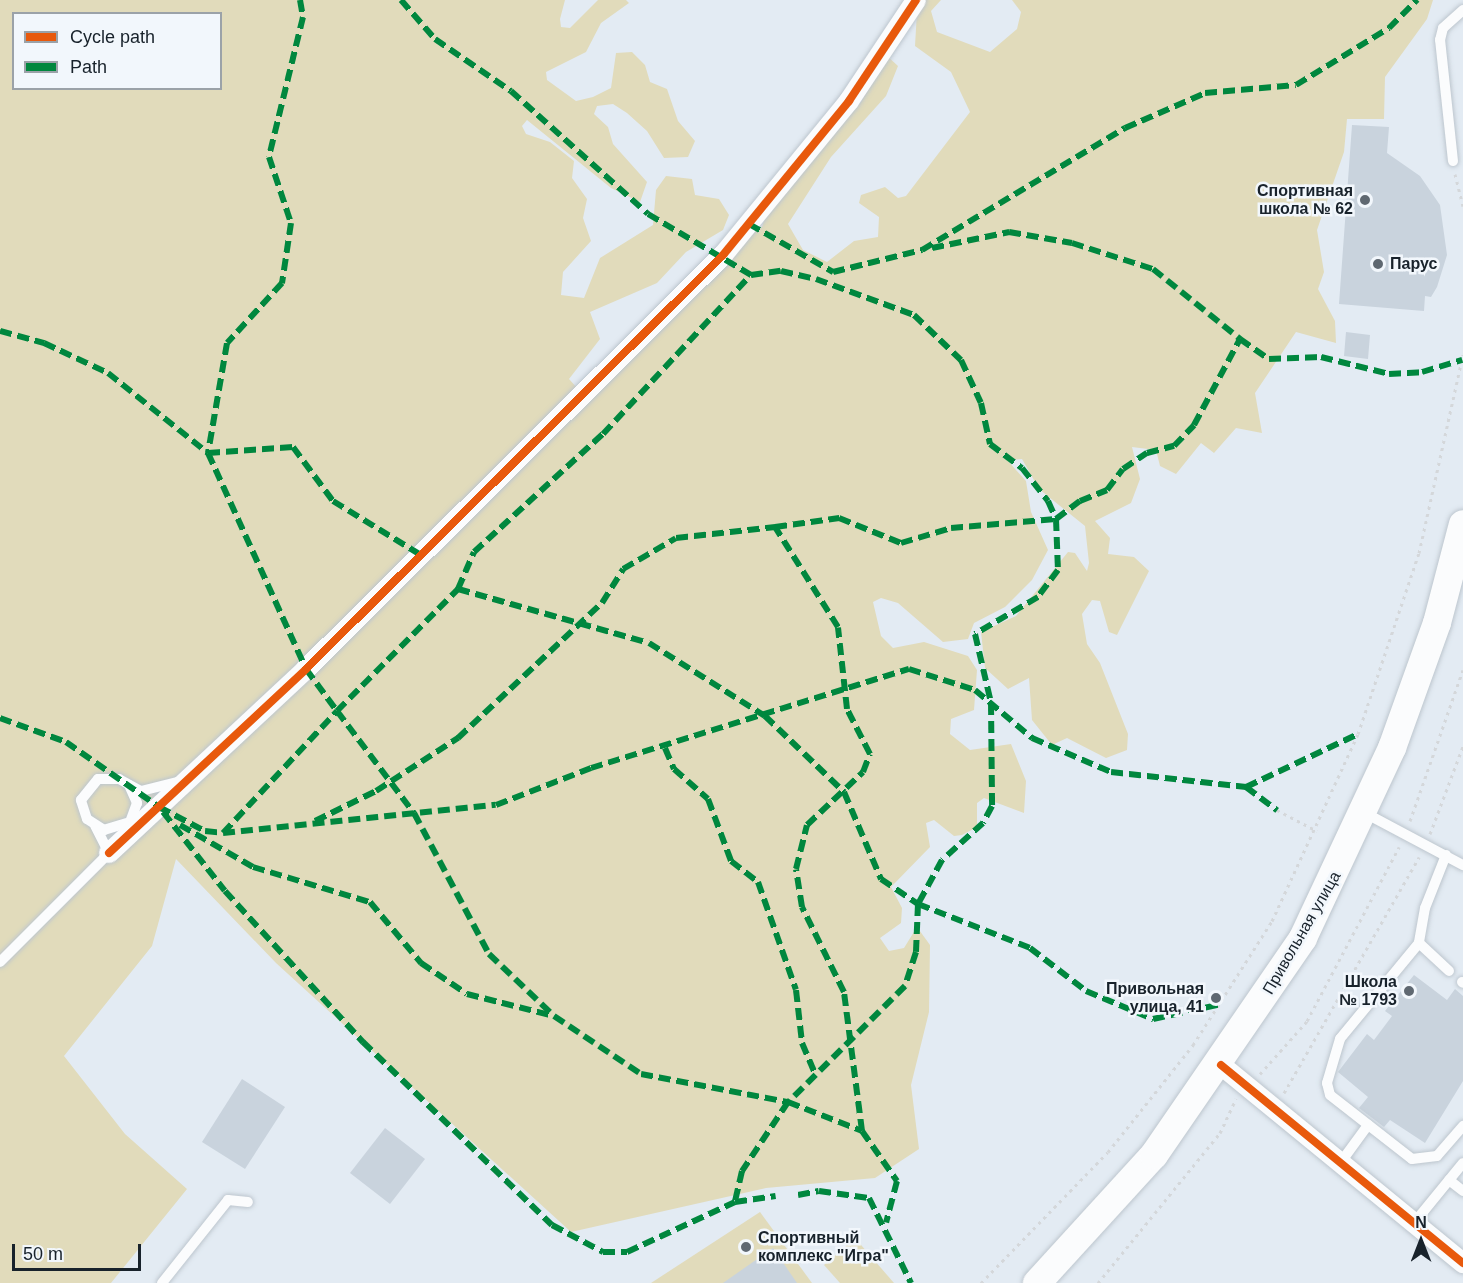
<!DOCTYPE html>
<html>
<head>
<meta charset="utf-8">
<style>
	body { margin:0 }
	#map { position:relative; width:1463px; height:1283px; overflow:hidden; background:#e3ebf3; font-family:Arial,sans-serif }
	div>[style] { position:absolute }
	.green>* { inset:0; background:#e1dbbb }
	.building>* { inset:0; background:#c9d3dd }
	.path>* { height:3px; margin-top:-1.5px; transform-origin:0; background:repeating-linear-gradient(90deg,#d4d7da 0 3px,transparent 0 7.5px) }
	.roads { filter:drop-shadow(0 0 2px #bdc6ce) drop-shadow(0 0 2px #bdc6ce) }
	.service>* { height:10px; margin:-5px; padding:0 5px; transform-origin:5px; border-radius:5px; background:#fbfcfd }
	.minor>* { height:20px; margin:-10px; padding:0 10px; transform-origin:10px; border-radius:10px; background:#fbfcfd }
	.secondary>* { height:28px; margin:-14px; padding:0 14px; transform-origin:14px; border-radius:14px; background:#fbfcfd }
	.quiet>* { height:6px; margin-top:-3px; transform-origin:0; background:repeating-linear-gradient(90deg,#00873e 0 12px,transparent 0 18px) }
	.cycleway>* { height:8px; margin:-4px; padding:0 4px; transform-origin:4px; border-radius:4px; background:#e8590c }
	.dots>* { width:16px; height:16px; translate:-50% -50%; box-sizing:border-box; border:3px solid #f2f7fc; border-radius:50% }
	span { translate:-50% -50%; white-space:nowrap; text-align:center; line-height:1.15; -webkit-text-stroke:5px #f2f7fc; paint-order:stroke }
	.poi-label { font-size:16px; color:#18222b; font-weight:700 }
	.right { translate:-100% -50%; text-align:right }
	.left { translate:0 -50%; text-align:left }
	.street-label { font-size:16px; color:#18222b }
	.legend { position:absolute; left:12px; top:12px; width:210px; height:78px; box-sizing:border-box; background:#f2f7fc; border:2px solid #9ba2a8; margin:0; padding:8px 10px; list-style:none; font-size:18px; color:#18222b }
	.legend li { display:flex; align-items:center; gap:12px; height:30px }
	.legend b { width:30px; border:2px solid #9ba2a8 }
	.north { position:absolute; left:1391px; top:1211px; width:60px; height:60px; -webkit-text-stroke:4px #f2f7fc; paint-order:stroke; rotate:0deg; font-size:16px; font-weight:700; line-height:24px; text-align:center; color:#18222b }
	.north::after { content:''; display:block; margin:auto; width:21px; height:27px; background:#18222b; clip-path:polygon(50% 0,100% 100%,50% 72%,0 100%) }
	.scale { position:absolute; left:12px; top:1244px; width:129px; height:27px; box-sizing:border-box; border:3px solid #18222b; border-top:0; padding-left:8px; font-size:18px; line-height:21px; white-space:nowrap; color:#18222b; -webkit-text-stroke:4px #f2f7fc; paint-order:stroke }
</style>
</head>
<body>
<div id="map">
	<div class="green">
		<i style="clip-path:polygon(evenodd,0 0,565px 0,560px 19px,561px 27px,570px 28px,598px 0,626px 0,629px 3px,601px 23px,586px 52px,546px 72px,547px 80px,576px 101px,593px 97px,611px 88px,616px 53px,632px 52px,645px 65px,650px 82px,667px 89px,678px 121px,695px 141px,688px 157px,664px 158px,647px 131px,627px 113px,613px 104px,597px 106px,594px 114px,608px 127px,613px 144px,647px 182px,640px 202px,611px 188px,527px 120px,522px 126px,526px 134px,550px 142px,574px 161px,572px 178px,587px 199px,583px 218px,591px 241px,563px 272px,561px 295px,584px 298px,600px 258px,653px 225px,656px 190px,666px 176px,692px 179px,695px 195px,719px 199px,729px 215px,723px 230px,686px 252px,657px 283px,590px 312px,600px 339px,569px 379px,579px 390px,746px 233px,762px 227px,767px 211px,861px 102px,886px 55px,898px 66px,886px 96px,831px 157px,788px 224px,803px 250px,827px 262px,854px 241px,878px 237px,879px 217px,859px 203px,861px 195px,885px 187px,898px 198px,906px 196px,970px 112px,951px 72px,915px 46px,917px 11px,924px 0,941px 0,931px 11px,937px 32px,990px 52px,1017px 29px,1021px 12px,1012px 0,1433px 0,1427px 19px,1385px 77px,1384px 119px,1347px 119px,1344px 152px,1317px 230px,1324px 272px,1318px 289px,1335px 321px,1336px 343px,1296px 332px,1255px 393px,1262px 433px,1236px 428px,1214px 453px,1201px 443px,1176px 474px,1160px 466px,1156px 450px,1132px 447px,1140px 479px,1131px 503px,1095px 521px,1110px 538px,1108px 554px,1134px 557px,1149px 571px,1117px 635px,1109px 632px,1100px 601px,1092px 600px,1082px 614px,1087px 644px,1100px 663px,1128px 734px,1127px 750px,1106px 758px,1067px 738px,1052px 745px,1032px 720px,1029px 678px,1008px 689px,985px 668px,981px 632px,1016px 616px,1068px 552px,1075px 553px,1087px 571px,1089px 563px,1085px 526px,1039px 489px,1022px 459px,1007px 460px,1026px 481px,1031px 512px,1048px 550px,1032px 580px,1005px 607px,974px 623px,968px 639px,943px 642px,898px 603px,881px 598px,873px 602px,881px 636px,893px 648px,924px 642px,968px 656px,977px 670px,974px 710px,951px 719px,950px 734px,970px 750px,1011px 744px,1026px 781px,1024px 813px,984px 798px,977px 803px,977px 827px,962px 835px,954px 836px,934px 820px,926px 823px,930px 847px,891px 887px,902px 908px,901px 923px,880px 938px,889px 951px,904px 948px,917px 927px,930px 945px,929px 1012px,911px 1085px,919px 1149px,875px 1178px,766px 1188px,571px 1232px,276px 963px,176px 859px,152px 946px,64px 1056px,125px 1134px,187px 1189px,111px 1283px,0 1283px,0 0,14px 14px,220px 14px,220px 88px,14px 88px,14px 14px)"></i>
		<i style="clip-path:polygon(760px 1212px,812px 1283px,651px 1283px)"></i>
		<i style="clip-path:polygon(855px 1238px,894px 1283px,840px 1283px,824px 1265px)"></i>
	</div>
	<div class="building">
		<i style="clip-path:polygon(1352px 125px,1389px 127px,1387px 153px,1420px 176px,1440px 205px,1447px 255px,1437px 287px,1431px 297px,1425px 296px,1424px 311px,1339px 304px)"></i>
		<i style="clip-path:polygon(1346px 332px,1370px 335px,1368px 359px,1344px 356px)"></i>
		<i style="clip-path:polygon(1414px 975px,1447px 1000px,1455px 989px,1463px 996px,1463px 1081px,1425px 1143px,1390px 1120px,1384px 1127px,1359px 1108px,1368px 1097px,1338px 1072px,1367px 1034px,1374px 1040px,1392px 1016px,1385px 1011px)"></i>
		<i style="clip-path:polygon(242px 1079px,285px 1107px,245px 1169px,202px 1142px)"></i>
		<i style="clip-path:polygon(385px 1128px,425px 1159px,390px 1204px,350px 1173px)"></i>
		<i style="clip-path:polygon(773px 1248px,797px 1283px,723px 1283px)"></i>
	</div>
	<div class="path">
		<i style="left:1455px;top:174px;width:33px;rotate:76deg"></i>
		<i style="left:1277px;top:810px;width:45px;rotate:27.7deg"></i>
		<i style="left:1410px;top:821px;width:160px;rotate:-70.7deg"></i>
		<i style="left:1430px;top:834px;width:94px;rotate:-69.4deg"></i>
		<i style="left:1260px;top:1074px;width:71px;rotate:-48.4deg"></i>
		<i style="left:1307px;top:1021px;width:197px;rotate:-62.1deg"></i>
		<i style="left:1284px;top:1093px;width:272px;rotate:-60.2deg"></i>
		<i style="left:981px;top:1283px;width:182px;rotate:-45.9deg"></i>
		<i style="left:1108px;top:1152px;width:137px;rotate:-51.5deg"></i>
		<i style="left:1193px;top:1045px;width:147px;rotate:-57.5deg"></i>
		<i style="left:1272px;top:921px;width:206px;rotate:-65.3deg"></i>
		<i style="left:1358px;top:734px;width:191px;rotate:-71.4deg"></i>
		<i style="left:1419px;top:553px;width:203px;rotate:-77.5deg"></i>
		<i style="left:1098px;top:1283px;width:193px;rotate:-50.9deg"></i>
		<i style="left:1220px;top:1133px;width:38px;rotate:-65deg"></i>
	</div>
	<div class="roads">
		<div class="service">
			<i style="left:1453px;top:161px;width:122px;rotate:-96.1deg"></i>
			<i style="left:1440px;top:40px;width:12px;rotate:-76deg"></i>
			<i style="left:1443px;top:28px;width:27px;rotate:-42deg"></i>
			<i style="left:129px;top:785px;width:20px;rotate:66deg"></i>
			<i style="left:137px;top:803px;width:20px;rotate:110deg"></i>
			<i style="left:130px;top:822px;width:27px;rotate:163deg"></i>
			<i style="left:104px;top:830px;width:20px;rotate:-147deg"></i>
			<i style="left:87px;top:819px;width:20px;rotate:-108deg"></i>
			<i style="left:81px;top:800px;width:27px;rotate:-51deg"></i>
			<i style="left:98px;top:779px;width:21px"></i>
			<i style="left:119px;top:779px;width:25px;rotate:29deg"></i>
			<i style="left:141px;top:791px;width:37px;rotate:-14deg"></i>
			<i style="left:1365px;top:813px;width:111px;rotate:28deg"></i>
			<i style="left:1446px;top:855px;width:57px;rotate:111.6deg"></i>
			<i style="left:1425px;top:908px;width:36px;rotate:100deg"></i>
			<i style="left:1419px;top:943px;width:124px;rotate:129.5deg"></i>
			<i style="left:1340px;top:1039px;width:46px;rotate:106.5deg"></i>
			<i style="left:1327px;top:1083px;width:12px;rotate:76deg"></i>
			<i style="left:1330px;top:1095px;width:104px;rotate:38deg"></i>
			<i style="left:1412px;top:1159px;width:25px;rotate:-7deg"></i>
			<i style="left:1437px;top:1156px;width:40px;rotate:-49deg"></i>
			<i style="left:1419px;top:943px;width:41px;rotate:43deg"></i>
			<i style="left:0;top:962px;width:154px;rotate:-45deg"></i>
			<i style="left:109px;top:853px;width:30px;rotate:-117deg"></i>
			<i style="left:1462px;top:982px;width:1px;rotate:45deg"></i>
			<i style="left:1341px;top:1162px;width:46px;rotate:-53.9deg"></i>
			<i style="left:1449px;top:1180px;width:18px;rotate:38deg"></i>
			<i style="left:1414px;top:1223px;width:77px;rotate:-50.8deg"></i>
			<i style="left:162px;top:1283px;width:106px;rotate:-51.5deg"></i>
			<i style="left:228px;top:1200px;width:20px;rotate:6deg"></i>
		</div>
		<div class="minor">
			<i style="left:109px;top:853px;width:270px;rotate:-43deg"></i>
			<i style="left:306px;top:669px;width:588px;rotate:-44.79deg"></i>
			<i style="left:723px;top:255px;width:199px;rotate:-50.7deg"></i>
			<i style="left:849px;top:101px;width:121px;rotate:-56.4deg"></i>
			<i style="left:1221px;top:1065px;width:313px;rotate:39.3deg"></i>
		</div>
		<div class="secondary">
			<i style="left:1037px;top:1283px;width:173px;rotate:-47.6deg"></i>
			<i style="left:1154px;top:1155px;width:263px;rotate:-55.5deg"></i>
			<i style="left:1303px;top:938px;width:210px;rotate:-64.9deg"></i>
			<i style="left:1392px;top:748px;width:133px;rotate:-70.2deg"></i>
			<i style="left:1437px;top:623px;width:102px;rotate:-75.3deg"></i>
		</div>
	</div>
	<div class="quiet">
		<i style="left:300px;top:0;width:17px;rotate:80deg"></i>
		<i style="left:303px;top:17px;width:144px;rotate:103.7deg"></i>
		<i style="left:269px;top:157px;width:70px;rotate:71.6deg"></i>
		<i style="left:291px;top:223px;width:61px;rotate:98.5deg"></i>
		<i style="left:282px;top:283px;width:81px;rotate:132.5deg"></i>
		<i style="left:227px;top:343px;width:112px;rotate:99.8deg"></i>
		<i style="left:208px;top:453px;width:237px;rotate:65.6deg"></i>
		<i style="left:306px;top:669px;width:52px;rotate:53.6deg"></i>
		<i style="left:337px;top:711px;width:172px;rotate:-45.2deg"></i>
		<i style="left:458px;top:589px;width:198px;rotate:15.8deg"></i>
		<i style="left:649px;top:643px;width:137px;rotate:32.2deg"></i>
		<i style="left:765px;top:716px;width:110px;rotate:43.9deg"></i>
		<i style="left:844px;top:792px;width:95px;rotate:67deg"></i>
		<i style="left:881px;top:879px;width:45px;rotate:34deg"></i>
		<i style="left:918px;top:904px;width:120px;rotate:21.4deg"></i>
		<i style="left:1030px;top:948px;width:71px;rotate:37.5deg"></i>
		<i style="left:1086px;top:991px;width:73px;rotate:22.7deg"></i>
		<i style="left:1153px;top:1019px;width:71px;rotate:-12.3deg"></i>
		<i style="left:401px;top:0;width:52px;rotate:48.9deg"></i>
		<i style="left:435px;top:39px;width:92px;rotate:34.4deg"></i>
		<i style="left:511px;top:91px;width:184px;rotate:41.9deg"></i>
		<i style="left:648px;top:214px;width:120px;rotate:30.6deg"></i>
		<i style="left:749px;top:224px;width:97px;rotate:29.7deg"></i>
		<i style="left:833px;top:272px;width:92px;rotate:-13.9deg"></i>
		<i style="left:922px;top:250px;width:237px;rotate:-31deg"></i>
		<i style="left:1125px;top:128px;width:87px;rotate:-23.6deg"></i>
		<i style="left:1205px;top:93px;width:91px;rotate:-5deg"></i>
		<i style="left:1296px;top:85px;width:109px;rotate:-31.5deg"></i>
		<i style="left:1389px;top:28px;width:40px;rotate:-45deg"></i>
		<i style="left:932px;top:248px;width:79px;rotate:-11.7deg"></i>
		<i style="left:1009px;top:232px;width:64px;rotate:9.9deg"></i>
		<i style="left:1072px;top:243px;width:85px;rotate:17.8deg"></i>
		<i style="left:1153px;top:269px;width:112px;rotate:38.8deg"></i>
		<i style="left:0;top:331px;width:46px;rotate:15.3deg"></i>
		<i style="left:44px;top:343px;width:71px;rotate:25.1deg"></i>
		<i style="left:108px;top:373px;width:128px;rotate:38.7deg"></i>
		<i style="left:208px;top:453px;width:85px;rotate:-4deg"></i>
		<i style="left:293px;top:447px;width:67px;rotate:53.5deg"></i>
		<i style="left:333px;top:501px;width:101px;rotate:31.6deg"></i>
		<i style="left:458px;top:589px;width:40px;rotate:-66.6deg"></i>
		<i style="left:474px;top:552px;width:175px;rotate:-42.5deg"></i>
		<i style="left:603px;top:434px;width:217px;rotate:-47.1deg"></i>
		<i style="left:751px;top:275px;width:30px;rotate:-8deg"></i>
		<i style="left:781px;top:271px;width:36px;rotate:13deg"></i>
		<i style="left:816px;top:279px;width:104px;rotate:20.2deg"></i>
		<i style="left:914px;top:315px;width:65px;rotate:43.8deg"></i>
		<i style="left:961px;top:360px;width:47px;rotate:65.1deg"></i>
		<i style="left:981px;top:403px;width:42px;rotate:77.6deg"></i>
		<i style="left:990px;top:444px;width:40px;rotate:37deg"></i>
		<i style="left:1022px;top:468px;width:42px;rotate:51.8deg"></i>
		<i style="left:1048px;top:501px;width:20px;rotate:66deg"></i>
		<i style="left:1056px;top:519px;width:51px;rotate:87.8deg"></i>
		<i style="left:1058px;top:570px;width:34px;rotate:127deg"></i>
		<i style="left:1038px;top:597px;width:73px;rotate:149.6deg"></i>
		<i style="left:975px;top:634px;width:71px;rotate:76.9deg"></i>
		<i style="left:991px;top:703px;width:103px;rotate:89.4deg"></i>
		<i style="left:992px;top:806px;width:19px;rotate:118deg"></i>
		<i style="left:983px;top:823px;width:55px;rotate:137.9deg"></i>
		<i style="left:942px;top:860px;width:50px;rotate:118.6deg"></i>
		<i style="left:918px;top:904px;width:48px;rotate:92.4deg"></i>
		<i style="left:916px;top:952px;width:36px;rotate:108deg"></i>
		<i style="left:905px;top:986px;width:165px;rotate:135.2deg"></i>
		<i style="left:788px;top:1102px;width:83px;rotate:123.7deg"></i>
		<i style="left:742px;top:1171px;width:32px;rotate:103deg"></i>
		<i style="left:0;top:718px;width:70px;rotate:20deg"></i>
		<i style="left:66px;top:742px;width:117px;rotate:34.9deg"></i>
		<i style="left:665px;top:748px;width:23px;rotate:67deg"></i>
		<i style="left:674px;top:769px;width:45px;rotate:41.4deg"></i>
		<i style="left:708px;top:799px;width:66px;rotate:69.6deg"></i>
		<i style="left:731px;top:861px;width:34px;rotate:38deg"></i>
		<i style="left:758px;top:882px;width:114px;rotate:70.6deg"></i>
		<i style="left:796px;top:990px;width:53px;rotate:83.5deg"></i>
		<i style="left:802px;top:1043px;width:34px;rotate:67deg"></i>
		<i style="left:1246px;top:787px;width:39px;rotate:37deg"></i>
		<i style="left:159px;top:807px;width:52px;rotate:27.6deg"></i>
		<i style="left:205px;top:831px;width:18px;rotate:6deg"></i>
		<i style="left:223px;top:833px;width:274px;rotate:-5.9deg"></i>
		<i style="left:496px;top:805px;width:102px;rotate:-21.3deg"></i>
		<i style="left:591px;top:768px;width:333px;rotate:-17.3deg"></i>
		<i style="left:909px;top:669px;width:69px;rotate:17.7deg"></i>
		<i style="left:975px;top:690px;width:75px;rotate:40.1deg"></i>
		<i style="left:1032px;top:738px;width:86px;rotate:23.3deg"></i>
		<i style="left:1111px;top:772px;width:136px;rotate:6.3deg"></i>
		<i style="left:1246px;top:787px;width:124px;rotate:-25.3deg"></i>
		<i style="left:163px;top:812px;width:100px;rotate:51.9deg"></i>
		<i style="left:225px;top:891px;width:205px;rotate:47.6deg"></i>
		<i style="left:363px;top:1042px;width:263px;rotate:44.1deg"></i>
		<i style="left:552px;top:1225px;width:58px;rotate:27.9deg"></i>
		<i style="left:603px;top:1252px;width:24px"></i>
		<i style="left:627px;top:1252px;width:119px;rotate:-24.8deg"></i>
		<i style="left:735px;top:1202px;width:41px;rotate:-8.3deg"></i>
		<i style="left:315px;top:821px;width:68px;rotate:-26.2deg"></i>
		<i style="left:376px;top:791px;width:98px;rotate:-32.9deg"></i>
		<i style="left:458px;top:738px;width:197px;rotate:-43.2deg"></i>
		<i style="left:602px;top:603px;width:40px;rotate:-58deg"></i>
		<i style="left:623px;top:569px;width:61px;rotate:-30.3deg"></i>
		<i style="left:676px;top:538px;width:100px;rotate:-6.3deg"></i>
		<i style="left:180px;top:825px;width:84px;rotate:29.9deg"></i>
		<i style="left:253px;top:867px;width:122px;rotate:16.7deg"></i>
		<i style="left:370px;top:902px;width:80px;rotate:50.1deg"></i>
		<i style="left:421px;top:963px;width:55px;rotate:34deg"></i>
		<i style="left:467px;top:994px;width:90px;rotate:14.2deg"></i>
		<i style="left:554px;top:1016px;width:105px;rotate:33.7deg"></i>
		<i style="left:641px;top:1074px;width:150px;rotate:10.8deg"></i>
		<i style="left:788px;top:1102px;width:79px;rotate:21.4deg"></i>
		<i style="left:862px;top:1131px;width:61px;rotate:55deg"></i>
		<i style="left:897px;top:1181px;width:43px;rotate:104.7deg"></i>
		<i style="left:223px;top:833px;width:167px;rotate:-46.9deg"></i>
		<i style="left:337px;top:711px;width:128px;rotate:53deg"></i>
		<i style="left:414px;top:813px;width:160px;rotate:62deg"></i>
		<i style="left:489px;top:954px;width:90px;rotate:43.6deg"></i>
		<i style="left:862px;top:1131px;width:140px;rotate:-97.4deg"></i>
		<i style="left:844px;top:992px;width:95px;rotate:-116.3deg"></i>
		<i style="left:802px;top:907px;width:38px;rotate:-99deg"></i>
		<i style="left:796px;top:869px;width:45px;rotate:-76deg"></i>
		<i style="left:807px;top:825px;width:77px;rotate:-43.4deg"></i>
		<i style="left:863px;top:772px;width:19px;rotate:-69deg"></i>
		<i style="left:870px;top:754px;width:51px;rotate:-117.1deg"></i>
		<i style="left:847px;top:709px;width:82px;rotate:-96.3deg"></i>
		<i style="left:838px;top:627px;width:118px;rotate:-122.2deg"></i>
		<i style="left:775px;top:527px;width:65px;rotate:-8deg"></i>
		<i style="left:839px;top:518px;width:67px;rotate:22deg"></i>
		<i style="left:901px;top:543px;width:52px;rotate:-16.7deg"></i>
		<i style="left:951px;top:528px;width:105px;rotate:-4.9deg"></i>
		<i style="left:1056px;top:519px;width:30px;rotate:-37deg"></i>
		<i style="left:1080px;top:501px;width:29px;rotate:-22deg"></i>
		<i style="left:1107px;top:490px;width:26px;rotate:-53deg"></i>
		<i style="left:1123px;top:469px;width:29px;rotate:-34deg"></i>
		<i style="left:1147px;top:453px;width:28px;rotate:-15deg"></i>
		<i style="left:1174px;top:446px;width:29px;rotate:-46deg"></i>
		<i style="left:1194px;top:425px;width:98px;rotate:-61.9deg"></i>
		<i style="left:1240px;top:339px;width:35px;rotate:35deg"></i>
		<i style="left:1269px;top:359px;width:52px;rotate:-2.2deg"></i>
		<i style="left:1321px;top:357px;width:70px;rotate:14deg"></i>
		<i style="left:1389px;top:374px;width:33px;rotate:-3deg"></i>
		<i style="left:1422px;top:372px;width:42px;rotate:-16.7deg"></i>
		<i style="left:798px;top:1195px;width:21px;rotate:-11deg"></i>
		<i style="left:819px;top:1191px;width:50px;rotate:8deg"></i>
		<i style="left:869px;top:1198px;width:95px;rotate:63.7deg"></i>
	</div>
	<div class="cycleway">
		<i style="left:109px;top:853px;width:270px;rotate:-43deg"></i>
		<i style="left:306px;top:669px;width:588px;rotate:-44.79deg"></i>
		<i style="left:723px;top:255px;width:199px;rotate:-50.7deg"></i>
		<i style="left:849px;top:101px;width:121px;rotate:-56.4deg"></i>
		<i style="left:1221px;top:1065px;width:313px;rotate:39.3deg"></i>
	</div>
	<div class="dots">
		<i style="left:1365px;top:200px;background:#5f6871"></i>
		<i style="left:1378px;top:264px;background:#5f6871"></i>
		<i style="left:1409px;top:991px;background:#5f6871"></i>
		<i style="left:1216px;top:998px;background:#5f6871"></i>
		<i style="left:746px;top:1247px;background:#5f6871"></i>
	</div>
	<div class="poi-label">
		<span class="right" style="left:1353px;top:200px">Спортивная<br>школа № 62</span>
		<span class="left" style="left:1390px;top:264px">Парус</span>
		<span class="right" style="left:1397px;top:991px">Школа<br>№ 1793</span>
		<span class="right" style="left:1204px;top:998px">Привольная<br>улица, 41</span>
		<span class="left" style="left:758px;top:1247px">Спортивный<br>комплекс "Игра"</span>
	</div>
	<div class="street-label">
		<span style="left:1302px;top:933px;rotate:-60deg">Привольная улица</span>
	</div>
	<ul class="legend">
	<li><b style="height:8px;background:#e8590c"></b>Cycle path</li>
	<li><b style="height:8px;background:#00873e"></b>Path</li>
	</ul>
	<div class="north">N</div>
	<div class="scale">50 m</div>
</div>
</body>
</html>
